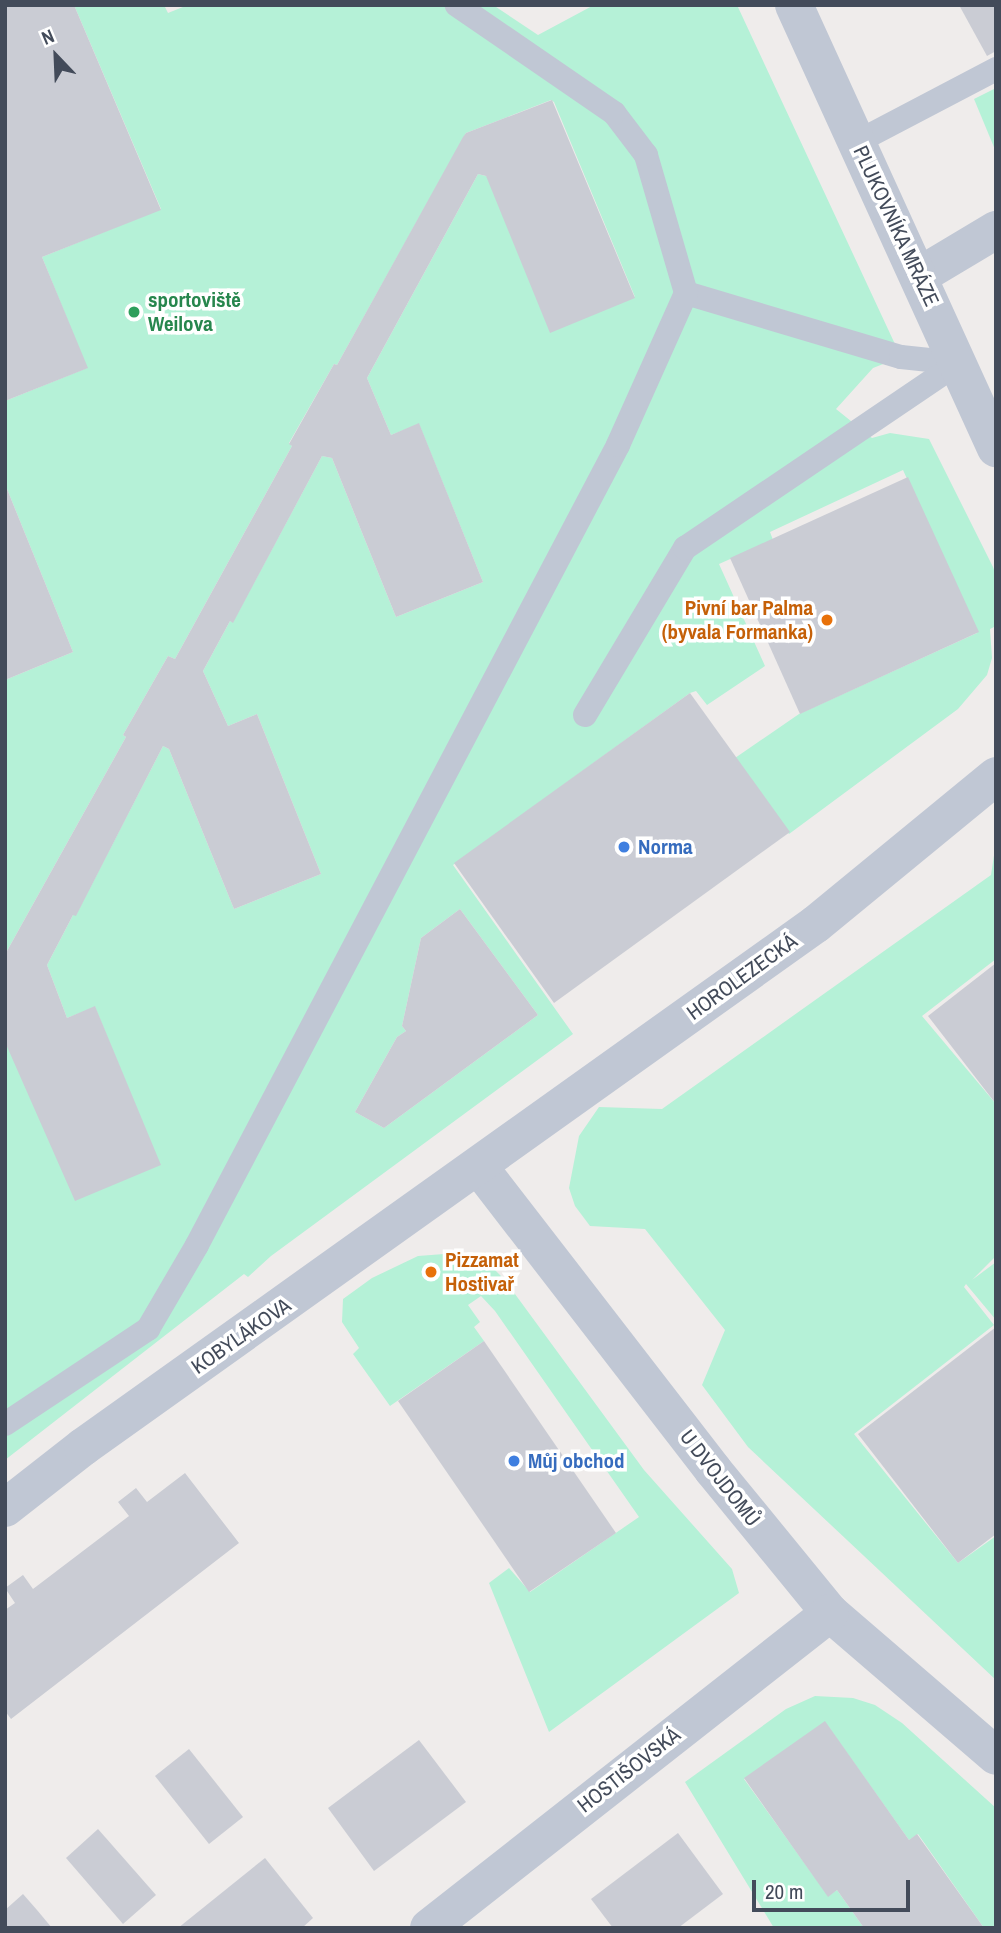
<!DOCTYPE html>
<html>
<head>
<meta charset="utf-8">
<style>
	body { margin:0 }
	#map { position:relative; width:1001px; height:1933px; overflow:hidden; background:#efeceb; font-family:"Archivo Narrow",sans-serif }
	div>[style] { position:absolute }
	.green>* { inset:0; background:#b5f1d7 }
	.building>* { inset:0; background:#caccd4 }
	.service>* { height:24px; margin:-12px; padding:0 12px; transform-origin:12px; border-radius:12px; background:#c0c7d4 }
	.minor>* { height:38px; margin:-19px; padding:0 19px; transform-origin:19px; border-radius:19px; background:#c0c7d4 }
	.tertiary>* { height:38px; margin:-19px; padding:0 19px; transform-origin:19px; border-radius:19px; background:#c0c7d4 }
	.dots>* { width:19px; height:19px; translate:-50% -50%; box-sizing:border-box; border:4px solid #fff; border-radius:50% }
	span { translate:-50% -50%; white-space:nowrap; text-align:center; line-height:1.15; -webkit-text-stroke:7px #fff; paint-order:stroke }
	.street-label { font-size:21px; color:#434b5a }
	.leisure-label { font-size:21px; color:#27864d; font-weight:700 }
	.left { translate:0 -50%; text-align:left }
	.food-label { font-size:21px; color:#c56008; font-weight:700 }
	.right { translate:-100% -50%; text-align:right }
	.shop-label { font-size:21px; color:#366cbe; font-weight:700 }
	.frame { position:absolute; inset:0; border:7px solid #434b5a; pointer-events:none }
	.north { position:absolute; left:21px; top:21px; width:70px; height:70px; -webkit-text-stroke:5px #fff; paint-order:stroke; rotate:337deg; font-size:19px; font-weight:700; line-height:28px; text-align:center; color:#434b5a }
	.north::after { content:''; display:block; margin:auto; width:24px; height:32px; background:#434b5a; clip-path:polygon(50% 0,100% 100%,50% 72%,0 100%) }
	.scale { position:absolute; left:752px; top:1880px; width:158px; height:32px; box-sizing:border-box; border:4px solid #434b5a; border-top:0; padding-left:9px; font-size:21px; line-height:24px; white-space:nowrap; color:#434b5a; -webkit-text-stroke:5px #fff; paint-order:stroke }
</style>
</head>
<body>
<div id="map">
	<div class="green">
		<i style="clip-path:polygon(evenodd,74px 5px,164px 5px,168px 13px,188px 5px,493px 5px,538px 35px,594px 5px,737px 5px,901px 357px,873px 368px,836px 409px,872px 438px,890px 433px,929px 439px,993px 567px,996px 575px,996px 626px,990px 629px,992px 658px,987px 675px,958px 709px,789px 834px,735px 758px,799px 714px,977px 633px,903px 470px,770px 532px,773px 540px,719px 564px,765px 666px,707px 705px,696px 691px,690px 693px,453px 865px,573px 1034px,271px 1256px,248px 1277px,244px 1274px,5px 1460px,5px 1042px,160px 1165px,95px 1007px,67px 1018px,47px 965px,73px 915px,76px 915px,163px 746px,169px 749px,234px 909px,321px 874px,257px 714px,228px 726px,203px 671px,230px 621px,233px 622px,322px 456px,332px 458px,396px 617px,483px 582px,419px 424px,391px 435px,367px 378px,478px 174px,486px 176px,635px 297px,554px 102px,551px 100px,466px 133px,337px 365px,334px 364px,289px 443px,292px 446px,175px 659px,168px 656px,123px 735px,126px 737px,7px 951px,5px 949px,5px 680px,73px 652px,5px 484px,5px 401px,87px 368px,42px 257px,161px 209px,74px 5px,460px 909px,538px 1015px,384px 1128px,355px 1112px,397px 1037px,406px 1031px,402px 1026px,421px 938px,460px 909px)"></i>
		<i style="clip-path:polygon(996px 88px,996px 152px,974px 99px)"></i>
		<i style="clip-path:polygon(996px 842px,996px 959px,922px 1016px,996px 1104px,996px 1256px,972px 1280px,996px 1262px,996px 1320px,966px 1284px,964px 1287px,994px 1325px,854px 1434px,958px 1563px,996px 1536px,996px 1680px,748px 1447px,702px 1385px,725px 1330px,645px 1229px,590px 1226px,575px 1206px,569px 1188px,579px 1136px,599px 1107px,662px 1109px,991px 875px)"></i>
		<i style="clip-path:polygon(457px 1253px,485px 1260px,504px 1279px,644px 1470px,732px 1569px,739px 1593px,549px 1732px,489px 1583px,509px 1568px,530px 1592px,639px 1517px,495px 1311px,481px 1296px,468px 1305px,480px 1322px,474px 1327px,484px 1341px,390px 1406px,353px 1354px,359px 1348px,342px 1322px,343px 1299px,372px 1278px,418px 1256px)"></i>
		<i style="clip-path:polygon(815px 1696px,853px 1698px,875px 1705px,902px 1723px,996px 1808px,996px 1928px,984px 1928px,918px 1834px,909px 1840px,825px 1722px,744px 1779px,828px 1896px,837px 1890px,864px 1928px,774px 1928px,685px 1782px,786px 1709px)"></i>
	</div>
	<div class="building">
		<i style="clip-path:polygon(5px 5px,74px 5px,161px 210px,42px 257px,88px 368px,5px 401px)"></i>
		<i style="clip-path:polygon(959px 5px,996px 5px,996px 51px,987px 56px)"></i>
		<i style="clip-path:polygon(552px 100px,635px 298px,550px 333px,486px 176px,478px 174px,367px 378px,391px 435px,419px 423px,483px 582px,396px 617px,332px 458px,322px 456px,233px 623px,230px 621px,203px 671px,228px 726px,257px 714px,321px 874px,234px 909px,169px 749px,163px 746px,76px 916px,73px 915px,47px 965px,67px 1018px,95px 1006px,161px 1165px,75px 1201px,5px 1042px,5px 949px,7px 951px,126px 737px,123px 735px,168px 656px,175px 659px,292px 446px,289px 444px,334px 364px,337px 365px,463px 137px,466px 133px)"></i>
		<i style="clip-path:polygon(908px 477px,979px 632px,800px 714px,730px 558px)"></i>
		<i style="clip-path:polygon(5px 484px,73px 652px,5px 680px)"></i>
		<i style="clip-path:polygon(690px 693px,790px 832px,554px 1003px,454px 863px)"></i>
		<i style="clip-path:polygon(460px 909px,538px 1015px,384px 1128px,355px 1112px,397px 1037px,406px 1031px,402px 1026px,421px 938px)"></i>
		<i style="clip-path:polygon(996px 963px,996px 1104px,928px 1016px)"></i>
		<i style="clip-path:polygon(996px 1327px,996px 1534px,958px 1563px,858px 1434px)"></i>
		<i style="clip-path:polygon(484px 1341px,616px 1533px,529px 1592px,398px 1401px)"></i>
		<i style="clip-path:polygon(185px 1473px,239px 1543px,11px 1719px,5px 1711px,5px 1610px,15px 1603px,5px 1588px,23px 1575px,33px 1589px,129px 1516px,118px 1502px,136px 1488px,147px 1502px)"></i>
		<i style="clip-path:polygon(825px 1721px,909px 1840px,917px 1834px,984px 1928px,864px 1928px,837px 1890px,828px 1897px,744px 1778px)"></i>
		<i style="clip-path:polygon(419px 1740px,466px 1802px,374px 1871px,328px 1808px)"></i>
		<i style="clip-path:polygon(189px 1749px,243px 1817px,209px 1844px,155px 1776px)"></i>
		<i style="clip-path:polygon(98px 1829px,156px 1895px,123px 1924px,66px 1858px)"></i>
		<i style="clip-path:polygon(678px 1833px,723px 1894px,678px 1928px,613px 1928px,591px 1899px)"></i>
		<i style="clip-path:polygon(265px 1858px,313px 1918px,302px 1928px,178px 1928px)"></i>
		<i style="clip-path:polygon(23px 1894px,37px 1910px,52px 1928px,5px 1928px,5px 1910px)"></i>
	</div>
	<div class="service">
		<i style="left:857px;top:142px;width:157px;rotate:-27.7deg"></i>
		<i style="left:686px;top:293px;width:224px;rotate:16.6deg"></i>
		<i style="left:901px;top:357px;width:57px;rotate:6deg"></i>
		<i style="left:585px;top:715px;width:195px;rotate:-59.1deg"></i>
		<i style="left:685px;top:548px;width:330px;rotate:-34.1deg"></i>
		<i style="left:5px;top:1424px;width:172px;rotate:-33.6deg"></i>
		<i style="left:148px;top:1329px;width:97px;rotate:-59.7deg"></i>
		<i style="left:197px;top:1245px;width:904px;rotate:-62.24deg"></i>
		<i style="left:618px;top:445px;width:167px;rotate:-65.9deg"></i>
		<i style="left:686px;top:293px;width:144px;rotate:-106.2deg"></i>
		<i style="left:646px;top:155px;width:53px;rotate:-127.3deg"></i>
		<i style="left:614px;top:113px;width:191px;rotate:-145.5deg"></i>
	</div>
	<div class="minor">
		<i style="left:919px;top:276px;width:90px;rotate:-30.9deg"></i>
		<i style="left:479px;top:1167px;width:383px;rotate:52.3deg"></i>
		<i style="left:713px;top:1470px;width:185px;rotate:50.7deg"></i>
		<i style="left:830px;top:1613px;width:219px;rotate:40.7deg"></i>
		<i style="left:5px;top:1508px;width:99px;rotate:-38deg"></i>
		<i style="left:83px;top:1447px;width:900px;rotate:-35.51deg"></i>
		<i style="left:816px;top:924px;width:233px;rotate:-39.4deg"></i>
		<i style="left:429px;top:1928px;width:510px;rotate:-38.15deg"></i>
	</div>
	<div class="tertiary">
		<i style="left:794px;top:5px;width:487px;rotate:65.5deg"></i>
	</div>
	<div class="dots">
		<i style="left:134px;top:312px;background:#2e9e5b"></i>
		<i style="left:827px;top:620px;background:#e8710a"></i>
		<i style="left:624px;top:847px;background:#3f7fe0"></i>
		<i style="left:431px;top:1272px;background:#e8710a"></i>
		<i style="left:514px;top:1461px;background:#3f7fe0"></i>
	</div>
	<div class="street-label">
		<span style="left:896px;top:226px;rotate:65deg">PLUKOVNÍKA MRÁZE</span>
		<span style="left:742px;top:977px;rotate:-36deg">HOROLEZECKÁ</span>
		<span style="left:241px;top:1336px;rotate:-35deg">KOBYLÁKOVA</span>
		<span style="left:720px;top:1478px;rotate:52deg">U DVOJDOMŮ</span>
		<span style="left:629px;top:1770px;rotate:-38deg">HOSTIŠOVSKÁ</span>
	</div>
	<div class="leisure-label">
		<span class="left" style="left:148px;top:312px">sportoviště<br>Weilova</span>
	</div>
	<div class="food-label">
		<span class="right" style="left:813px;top:620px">Pivní bar Palma<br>(byvala Formanka)</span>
		<span class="left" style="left:445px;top:1272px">Pizzamat<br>Hostivař</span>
	</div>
	<div class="shop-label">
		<span class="left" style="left:638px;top:847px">Norma</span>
		<span class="left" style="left:528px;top:1461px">Můj obchod</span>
	</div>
	<div class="frame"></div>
	<div class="north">N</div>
	<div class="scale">20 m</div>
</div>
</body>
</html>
